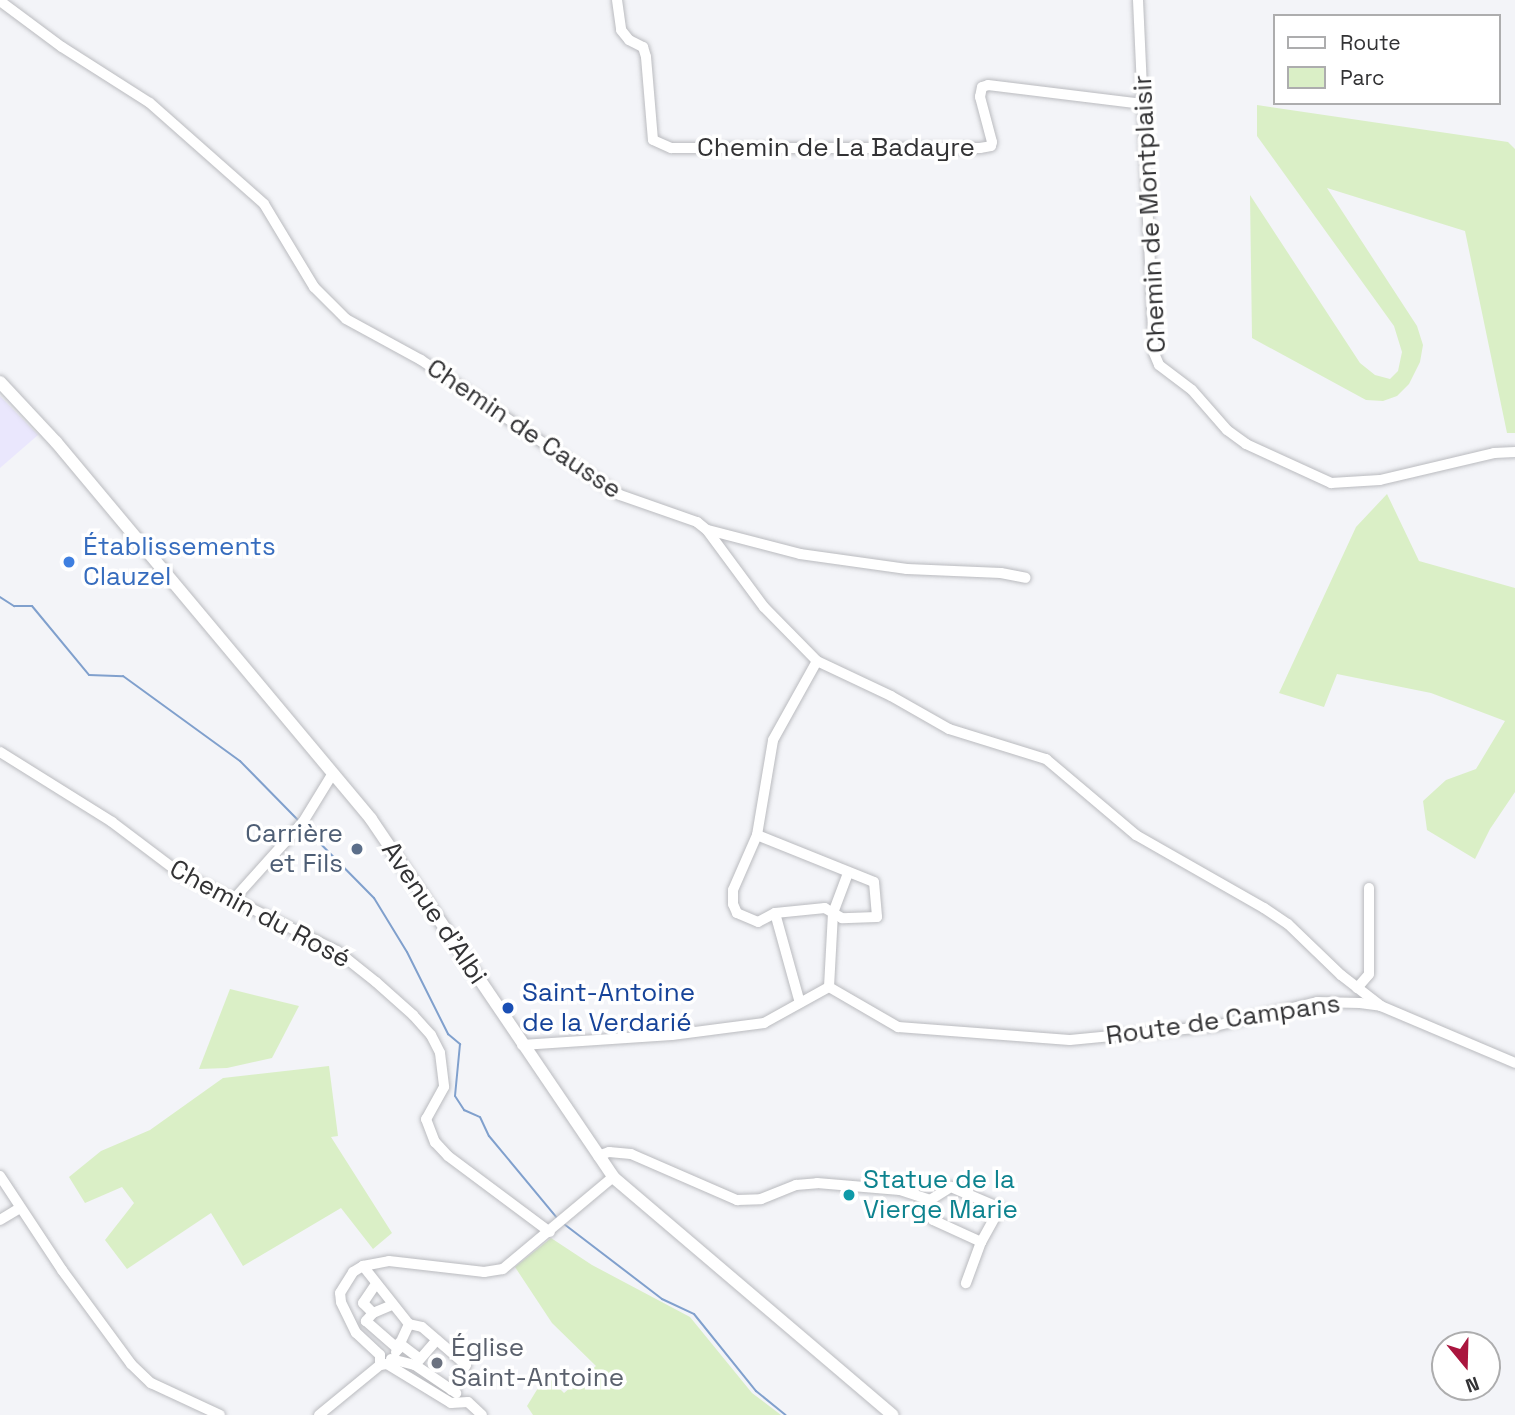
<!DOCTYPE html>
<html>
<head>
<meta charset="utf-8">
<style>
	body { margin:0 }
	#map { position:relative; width:1515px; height:1415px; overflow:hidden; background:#f3f4f8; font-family:"Space Grotesk",sans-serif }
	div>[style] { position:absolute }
	.commercial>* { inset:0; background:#eae7fd }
	.green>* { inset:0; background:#daefc6 }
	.stream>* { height:2px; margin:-1px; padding:0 1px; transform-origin:1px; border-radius:1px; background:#80a0cd }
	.roads { filter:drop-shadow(0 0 2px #babbbf) drop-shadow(0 0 2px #babbbf) }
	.minor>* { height:10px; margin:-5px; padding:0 5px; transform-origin:5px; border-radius:5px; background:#fff }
	.major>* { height:12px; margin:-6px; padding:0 6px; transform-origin:6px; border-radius:6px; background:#fff }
	.dots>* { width:19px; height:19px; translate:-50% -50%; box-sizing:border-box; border:4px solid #fff; border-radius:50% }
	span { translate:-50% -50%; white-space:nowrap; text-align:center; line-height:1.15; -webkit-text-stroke:7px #fff; paint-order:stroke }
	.street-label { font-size:26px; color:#323234 }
	.shop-label { font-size:26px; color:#366cbe }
	.left { translate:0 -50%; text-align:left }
	.service-label { font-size:26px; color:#4e5e75 }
	.right { translate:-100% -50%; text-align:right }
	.transit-label { font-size:26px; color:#164399 }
	.culture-label { font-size:26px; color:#0d838f }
	.worship-label { font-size:26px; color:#5b616d }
	.legend { position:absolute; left:1273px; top:14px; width:228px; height:91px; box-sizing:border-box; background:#fff; border:2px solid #adadae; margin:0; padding:9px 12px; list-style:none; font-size:21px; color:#323234 }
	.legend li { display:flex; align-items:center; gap:14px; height:35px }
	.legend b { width:35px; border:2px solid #adadae }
	.north { position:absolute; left:1431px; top:1331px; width:70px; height:70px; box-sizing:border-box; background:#fff; border:2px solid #adadae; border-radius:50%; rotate:161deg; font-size:19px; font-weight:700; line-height:28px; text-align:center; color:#323234 }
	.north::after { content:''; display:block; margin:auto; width:24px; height:32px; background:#aa153e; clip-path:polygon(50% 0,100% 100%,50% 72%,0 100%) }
</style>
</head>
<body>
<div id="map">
	<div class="commercial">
		<i style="clip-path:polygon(0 396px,38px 435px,0 468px)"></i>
	</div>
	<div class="green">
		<i style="clip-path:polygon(1257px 105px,1508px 142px,1515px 149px,1515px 433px,1507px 433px,1465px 231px,1327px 188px,1417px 326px,1423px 345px,1420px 362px,1409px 384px,1397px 396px,1383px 401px,1366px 400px,1252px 338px,1250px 195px,1360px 363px,1375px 375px,1390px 379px,1398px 371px,1402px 352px,1394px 326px,1257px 136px)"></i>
		<i style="clip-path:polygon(1387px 494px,1419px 561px,1515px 588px,1515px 792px,1490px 829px,1475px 859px,1427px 830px,1423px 801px,1446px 780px,1476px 769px,1505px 721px,1431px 693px,1337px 674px,1324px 707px,1279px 693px,1356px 527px)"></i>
		<i style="clip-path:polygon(230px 989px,299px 1006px,272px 1058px,227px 1068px,199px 1069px)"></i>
		<i style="clip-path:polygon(329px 1066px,338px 1136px,331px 1137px,392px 1233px,373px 1249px,341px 1208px,243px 1266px,211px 1213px,127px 1269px,105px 1240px,134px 1203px,122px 1187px,85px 1203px,69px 1177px,101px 1151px,150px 1130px,223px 1078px)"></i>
		<i style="clip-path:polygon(551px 1238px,592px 1265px,690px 1317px,752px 1393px,781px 1415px,533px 1415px,527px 1406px,546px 1375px,564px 1393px,596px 1366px,552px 1323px,515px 1267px)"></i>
	</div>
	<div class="stream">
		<i style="left:0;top:597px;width:17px;rotate:33deg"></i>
		<i style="left:14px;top:606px;width:18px"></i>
		<i style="left:32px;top:606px;width:89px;rotate:50.4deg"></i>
		<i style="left:89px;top:675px;width:34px;rotate:2deg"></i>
		<i style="left:123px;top:676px;width:145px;rotate:36deg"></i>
		<i style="left:240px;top:761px;width:83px;rotate:45.5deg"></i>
		<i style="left:304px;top:827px;width:100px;rotate:45.4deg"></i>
		<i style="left:374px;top:898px;width:63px;rotate:58.6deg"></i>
		<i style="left:407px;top:952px;width:92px;rotate:63.4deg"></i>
		<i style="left:448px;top:1034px;width:16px;rotate:40deg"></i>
		<i style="left:460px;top:1044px;width:52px;rotate:95.5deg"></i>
		<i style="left:455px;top:1096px;width:17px;rotate:57deg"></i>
		<i style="left:464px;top:1110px;width:17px;rotate:24deg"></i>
		<i style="left:480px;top:1117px;width:21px;rotate:65deg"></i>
		<i style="left:489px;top:1136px;width:107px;rotate:50.3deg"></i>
		<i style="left:564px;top:1224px;width:123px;rotate:37.4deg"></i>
		<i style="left:662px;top:1299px;width:35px;rotate:25deg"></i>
		<i style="left:694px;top:1314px;width:99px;rotate:51.2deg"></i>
		<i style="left:756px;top:1391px;width:38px;rotate:39deg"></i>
	</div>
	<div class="roads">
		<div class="minor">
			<i style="left:617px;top:0;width:30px;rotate:82deg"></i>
			<i style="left:621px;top:30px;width:13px;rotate:51deg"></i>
			<i style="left:629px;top:40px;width:16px;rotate:27deg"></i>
			<i style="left:643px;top:47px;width:10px;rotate:73deg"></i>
			<i style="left:646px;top:57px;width:83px;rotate:85.2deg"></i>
			<i style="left:653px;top:140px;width:20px;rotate:24deg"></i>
			<i style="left:671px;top:148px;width:309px"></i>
			<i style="left:980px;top:148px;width:11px;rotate:-10deg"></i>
			<i style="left:991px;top:146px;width:4px;rotate:-76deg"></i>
			<i style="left:992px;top:142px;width:47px;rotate:-104.9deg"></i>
			<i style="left:980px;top:97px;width:10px;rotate:-79deg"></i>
			<i style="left:982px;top:87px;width:6px;rotate:-18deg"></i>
			<i style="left:988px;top:85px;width:156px;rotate:7deg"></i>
			<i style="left:1138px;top:0;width:353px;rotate:87.4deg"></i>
			<i style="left:1154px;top:353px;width:13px;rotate:67deg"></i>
			<i style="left:1159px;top:365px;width:41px;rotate:37.1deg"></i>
			<i style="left:1192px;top:390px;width:53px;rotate:48.8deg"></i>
			<i style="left:1227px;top:430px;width:24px;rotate:36deg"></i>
			<i style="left:1246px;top:444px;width:94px;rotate:24.6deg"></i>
			<i style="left:1331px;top:483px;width:49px;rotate:-3.5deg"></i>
			<i style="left:1380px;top:480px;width:117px;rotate:-13.3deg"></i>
			<i style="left:1494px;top:453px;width:21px;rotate:-3deg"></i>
			<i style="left:0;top:1px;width:77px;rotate:36.6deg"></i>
			<i style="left:62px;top:47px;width:104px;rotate:32.5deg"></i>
			<i style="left:150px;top:103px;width:152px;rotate:41.5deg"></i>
			<i style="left:264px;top:204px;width:97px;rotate:58.9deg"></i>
			<i style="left:314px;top:287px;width:45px;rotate:45deg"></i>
			<i style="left:346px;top:319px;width:85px;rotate:28.7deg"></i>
			<i style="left:421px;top:360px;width:240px;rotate:34.2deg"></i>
			<i style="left:620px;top:495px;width:82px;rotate:19.3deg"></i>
			<i style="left:697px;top:522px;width:13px;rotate:39deg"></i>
			<i style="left:707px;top:530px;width:96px;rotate:53.5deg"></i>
			<i style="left:764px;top:607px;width:76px;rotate:45.5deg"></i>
			<i style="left:817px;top:661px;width:82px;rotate:25.3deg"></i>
			<i style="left:891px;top:696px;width:67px;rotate:29.6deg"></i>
			<i style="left:949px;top:729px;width:102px;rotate:17.2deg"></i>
			<i style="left:1046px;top:759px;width:118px;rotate:40.2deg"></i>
			<i style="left:1136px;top:835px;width:147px;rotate:29.7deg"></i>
			<i style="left:1264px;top:908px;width:29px;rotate:34deg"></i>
			<i style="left:1288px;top:924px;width:74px;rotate:43.9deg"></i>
			<i style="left:1341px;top:975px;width:51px;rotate:37.8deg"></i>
			<i style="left:708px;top:530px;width:95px;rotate:14.6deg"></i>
			<i style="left:800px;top:554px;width:108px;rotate:8deg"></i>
			<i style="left:907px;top:569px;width:94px;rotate:2.4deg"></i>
			<i style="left:1001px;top:573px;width:25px;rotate:11deg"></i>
			<i style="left:0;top:752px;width:132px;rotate:32deg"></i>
			<i style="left:112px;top:822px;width:83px;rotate:37.1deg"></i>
			<i style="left:178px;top:872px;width:178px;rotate:26.4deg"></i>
			<i style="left:337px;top:951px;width:50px;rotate:38.5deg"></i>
			<i style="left:376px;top:982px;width:50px;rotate:41.7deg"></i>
			<i style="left:413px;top:1015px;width:27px;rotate:48deg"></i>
			<i style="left:431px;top:1035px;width:20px;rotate:63deg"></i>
			<i style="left:440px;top:1053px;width:34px;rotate:83deg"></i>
			<i style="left:444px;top:1087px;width:37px;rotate:119deg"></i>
			<i style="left:426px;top:1119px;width:25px;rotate:69deg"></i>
			<i style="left:435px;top:1142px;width:19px;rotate:47deg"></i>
			<i style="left:448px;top:1156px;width:127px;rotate:36.7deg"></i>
			<i style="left:757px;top:835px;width:126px;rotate:21.9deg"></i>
			<i style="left:874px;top:882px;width:35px;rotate:85deg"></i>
			<i style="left:877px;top:917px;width:35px;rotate:178deg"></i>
			<i style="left:842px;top:918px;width:20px;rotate:-150deg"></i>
			<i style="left:825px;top:908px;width:50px;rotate:174.3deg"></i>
			<i style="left:775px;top:913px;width:19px;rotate:152deg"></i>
			<i style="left:758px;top:922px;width:23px;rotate:-157deg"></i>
			<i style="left:737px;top:913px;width:10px;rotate:-114deg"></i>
			<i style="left:733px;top:904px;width:14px;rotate:-90deg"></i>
			<i style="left:733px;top:890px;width:60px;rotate:-66.4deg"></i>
			<i style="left:757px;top:835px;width:96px;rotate:-80.4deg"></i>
			<i style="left:773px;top:740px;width:90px;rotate:-60.9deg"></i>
			<i style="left:233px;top:900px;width:105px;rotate:-48.1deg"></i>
			<i style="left:303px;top:822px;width:57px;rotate:-58.5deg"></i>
			<i style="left:775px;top:913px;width:93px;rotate:74.5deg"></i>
			<i style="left:829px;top:987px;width:74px;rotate:-86.9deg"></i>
			<i style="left:833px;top:913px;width:43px;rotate:-69.4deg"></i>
			<i style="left:1357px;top:988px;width:18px;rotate:-49deg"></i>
			<i style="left:1369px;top:974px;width:86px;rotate:-90deg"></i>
			<i style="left:522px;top:1045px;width:150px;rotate:-3.8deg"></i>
			<i style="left:672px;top:1035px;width:93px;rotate:-7.4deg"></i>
			<i style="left:764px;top:1023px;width:74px;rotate:-29deg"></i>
			<i style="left:829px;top:987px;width:80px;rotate:30.1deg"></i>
			<i style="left:898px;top:1027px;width:172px;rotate:4.3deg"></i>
			<i style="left:1070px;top:1040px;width:146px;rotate:-5.5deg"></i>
			<i style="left:1215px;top:1026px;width:105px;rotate:-13.2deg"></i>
			<i style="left:1317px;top:1002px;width:43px;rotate:1.3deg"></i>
			<i style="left:1360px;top:1003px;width:21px;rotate:8deg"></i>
			<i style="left:1381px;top:1006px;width:146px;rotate:23deg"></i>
			<i style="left:598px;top:1156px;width:12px;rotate:-20deg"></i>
			<i style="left:609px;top:1152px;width:22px;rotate:5deg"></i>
			<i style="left:631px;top:1154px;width:116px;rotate:23.5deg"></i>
			<i style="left:737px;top:1200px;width:24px;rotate:-2deg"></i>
			<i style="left:761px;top:1199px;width:38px;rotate:-22deg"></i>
			<i style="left:796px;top:1185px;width:21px;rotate:-5deg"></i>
			<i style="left:817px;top:1183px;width:83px;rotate:4.8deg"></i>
			<i style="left:900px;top:1190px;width:32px;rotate:18deg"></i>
			<i style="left:0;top:1176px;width:113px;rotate:56.6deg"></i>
			<i style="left:62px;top:1270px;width:117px;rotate:53.7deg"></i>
			<i style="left:131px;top:1364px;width:28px;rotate:44deg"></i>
			<i style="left:151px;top:1383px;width:76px;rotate:24.9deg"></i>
			<i style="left:930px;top:1200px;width:25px;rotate:-32deg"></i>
			<i style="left:951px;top:1187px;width:53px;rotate:23.2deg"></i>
			<i style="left:1000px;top:1208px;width:39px;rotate:119deg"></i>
			<i style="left:981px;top:1242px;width:44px;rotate:110.1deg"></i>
			<i style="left:930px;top:1200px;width:14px;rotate:94deg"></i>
			<i style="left:929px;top:1214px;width:7px;rotate:56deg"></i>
			<i style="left:933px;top:1220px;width:53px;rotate:24.6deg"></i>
			<i style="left:0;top:1220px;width:23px;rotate:-31deg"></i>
			<i style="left:363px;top:1266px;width:74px;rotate:51.6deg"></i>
			<i style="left:409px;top:1324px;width:13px;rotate:13deg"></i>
			<i style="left:422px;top:1327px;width:58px;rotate:40.8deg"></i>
			<i style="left:466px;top:1365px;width:29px;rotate:121deg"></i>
			<i style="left:392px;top:1305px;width:21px;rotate:157deg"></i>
			<i style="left:373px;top:1313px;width:11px;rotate:131deg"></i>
			<i style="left:366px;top:1321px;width:43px;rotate:41.2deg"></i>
			<i style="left:373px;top:1313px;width:14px;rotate:-135deg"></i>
			<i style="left:363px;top:1303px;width:23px;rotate:-56deg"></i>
			<i style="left:399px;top:1343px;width:26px;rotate:37deg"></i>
			<i style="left:396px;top:1352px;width:31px;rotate:-65deg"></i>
			<i style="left:391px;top:1359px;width:25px;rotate:14deg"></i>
			<i style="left:415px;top:1365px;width:50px;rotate:34.3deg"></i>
			<i style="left:380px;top:1365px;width:7px;rotate:-8deg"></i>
			<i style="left:387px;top:1364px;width:75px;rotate:31.4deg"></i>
			<i style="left:451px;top:1403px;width:17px;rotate:-3deg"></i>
			<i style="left:468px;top:1402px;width:19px;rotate:43deg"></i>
			<i style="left:415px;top:1365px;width:33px;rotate:-49deg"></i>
			<i style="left:319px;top:1415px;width:79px;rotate:-39.3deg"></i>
			<i style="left:380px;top:1365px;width:10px;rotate:-90deg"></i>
			<i style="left:380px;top:1355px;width:33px;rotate:-137deg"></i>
			<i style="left:356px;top:1333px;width:34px;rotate:-116deg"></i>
			<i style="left:341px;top:1302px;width:9px;rotate:-96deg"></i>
			<i style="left:340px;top:1293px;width:25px;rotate:-58deg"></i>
			<i style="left:353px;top:1272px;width:12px;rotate:-31deg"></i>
			<i style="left:363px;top:1266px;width:26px;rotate:-11deg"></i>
			<i style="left:389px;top:1261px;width:96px;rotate:6.6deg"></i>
			<i style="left:484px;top:1272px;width:19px;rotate:-9deg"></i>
			<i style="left:503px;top:1269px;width:143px;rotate:-39.9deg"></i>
		</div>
		<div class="major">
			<i style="left:0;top:382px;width:82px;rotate:47deg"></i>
			<i style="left:56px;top:442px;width:491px;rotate:50.1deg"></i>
			<i style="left:371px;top:819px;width:432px;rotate:55.9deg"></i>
			<i style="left:613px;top:1177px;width:367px;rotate:40.4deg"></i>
		</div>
	</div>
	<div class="dots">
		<i style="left:69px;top:562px;background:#3f7fe0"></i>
		<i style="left:357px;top:849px;background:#5c6f8a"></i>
		<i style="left:508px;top:1008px;background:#1a4fb4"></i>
		<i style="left:849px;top:1195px;background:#0f9aa8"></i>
		<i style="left:437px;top:1363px;background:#6b7280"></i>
	</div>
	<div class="street-label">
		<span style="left:836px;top:148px">Chemin de La Badayre</span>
		<span style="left:1150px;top:214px;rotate:-93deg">Chemin de Montplaisir</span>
		<span style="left:524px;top:429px;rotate:34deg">Chemin de Causse</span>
		<span style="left:434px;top:913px;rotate:56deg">Avenue d'Albi</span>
		<span style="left:260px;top:914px;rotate:28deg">Chemin du Rosé</span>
		<span style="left:1223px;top:1020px;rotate:-8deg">Route de Campans</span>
	</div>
	<div class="shop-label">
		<span class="left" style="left:83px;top:562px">Établissements<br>Clauzel</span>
	</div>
	<div class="service-label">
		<span class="right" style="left:343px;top:849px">Carrière<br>et Fils</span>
	</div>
	<div class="transit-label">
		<span class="left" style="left:522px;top:1008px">Saint-Antoine<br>de la Verdarié</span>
	</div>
	<div class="culture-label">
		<span class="left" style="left:863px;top:1195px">Statue de la<br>Vierge Marie</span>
	</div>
	<div class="worship-label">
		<span class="left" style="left:451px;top:1363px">Église<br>Saint-Antoine</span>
	</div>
	<ul class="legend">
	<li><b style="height:9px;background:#fff"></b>Route</li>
	<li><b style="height:19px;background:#daefc6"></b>Parc</li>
	</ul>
	<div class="north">N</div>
</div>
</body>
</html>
